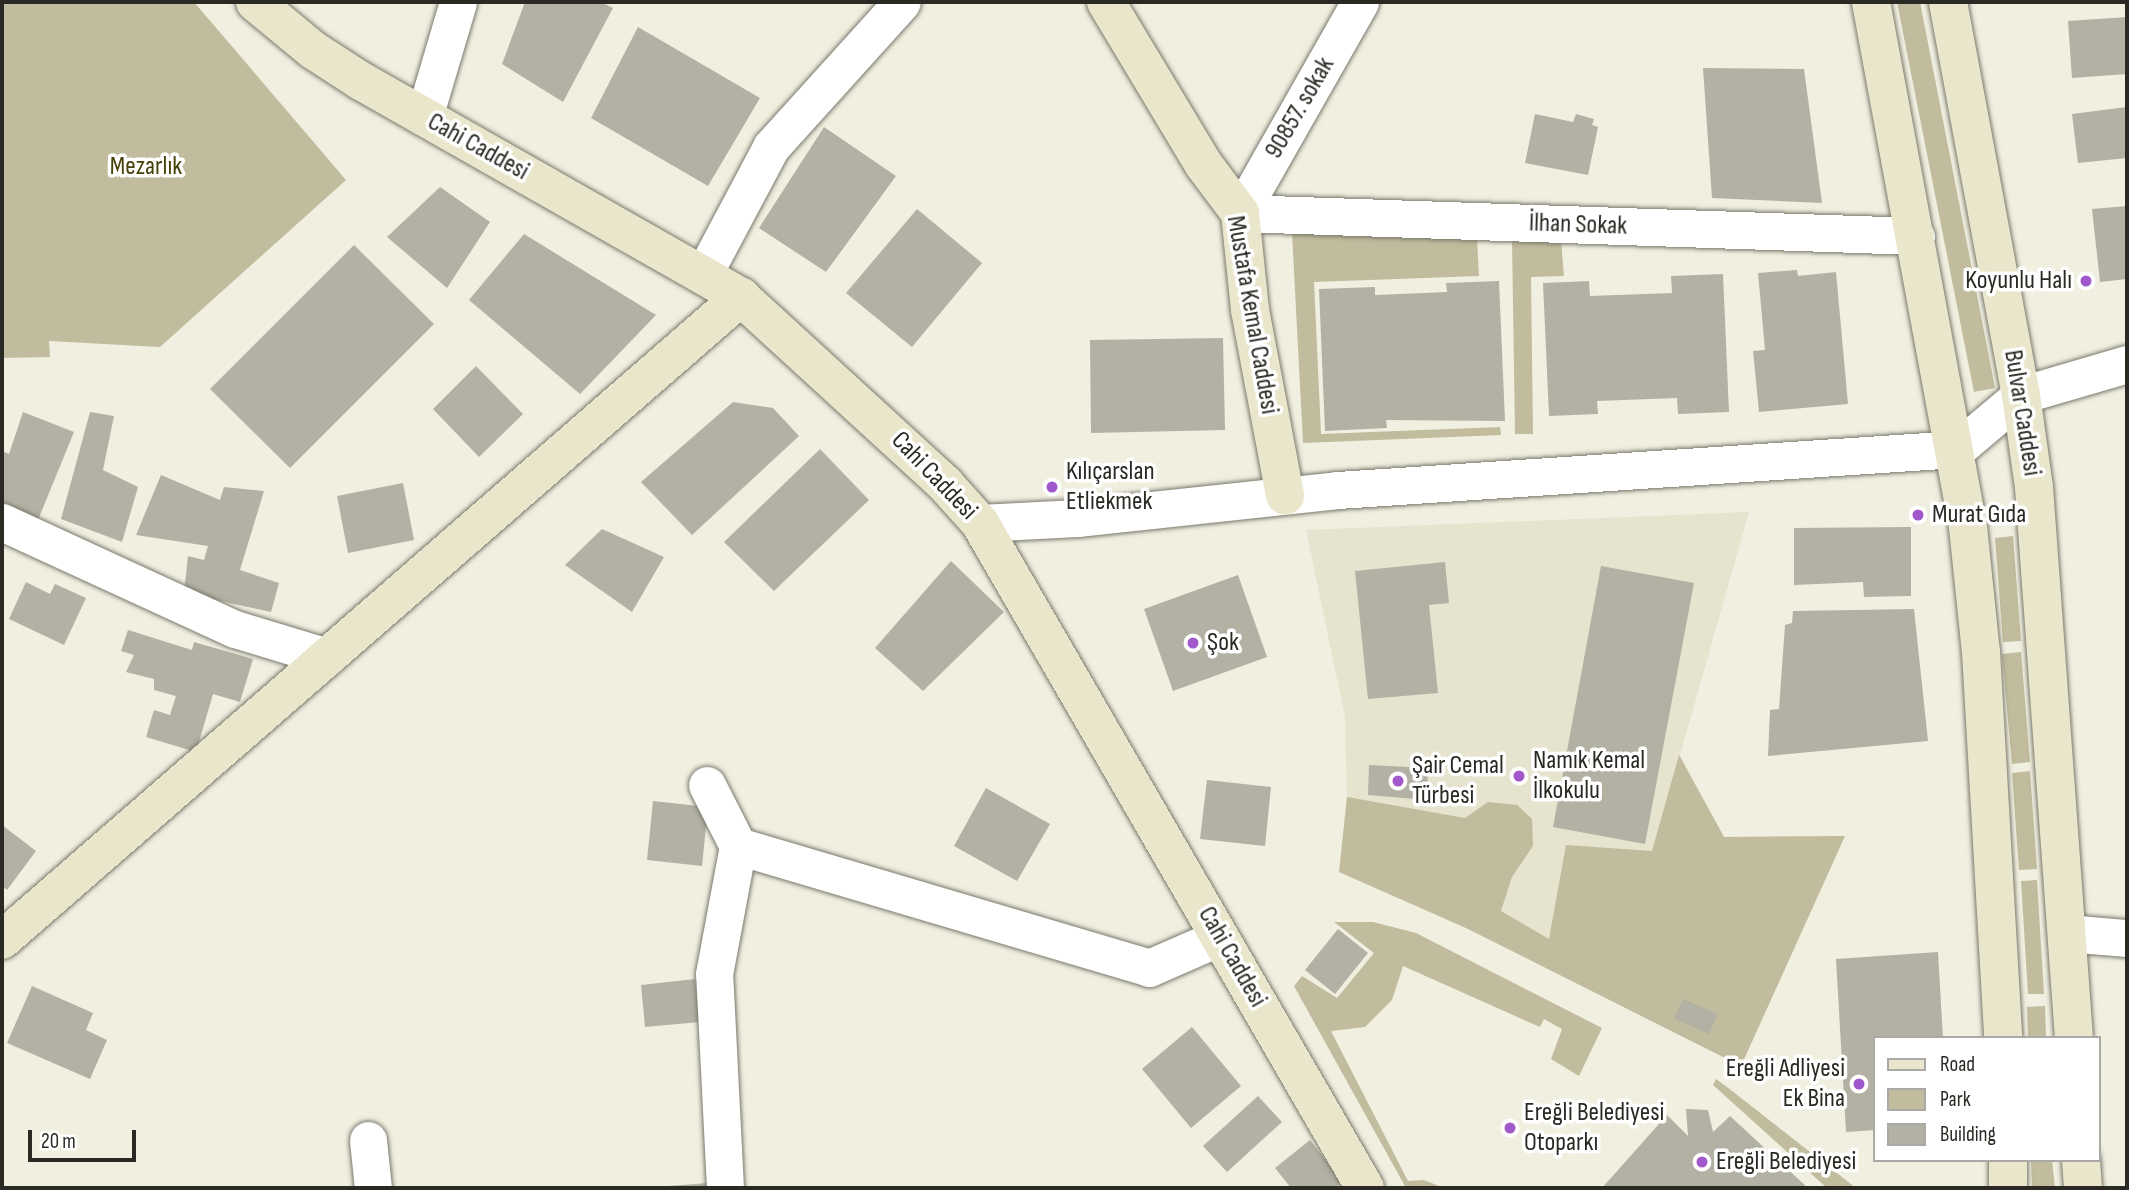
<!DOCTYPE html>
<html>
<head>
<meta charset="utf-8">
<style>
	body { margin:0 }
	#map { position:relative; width:2129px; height:1190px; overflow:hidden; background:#f0efe0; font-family:"Sofia Sans Condensed",sans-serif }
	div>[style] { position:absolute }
	.built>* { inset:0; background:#e6e3ce }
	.green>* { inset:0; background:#c0bc9d }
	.building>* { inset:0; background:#b3b1a3 }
	.roads { filter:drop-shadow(0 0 2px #7a796c) drop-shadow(0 0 2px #7a796c) }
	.street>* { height:37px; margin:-18.5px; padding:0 18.5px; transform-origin:18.5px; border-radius:18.5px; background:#fff }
	.secondary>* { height:38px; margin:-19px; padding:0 19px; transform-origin:19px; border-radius:19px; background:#e9e6cc }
	.dots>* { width:19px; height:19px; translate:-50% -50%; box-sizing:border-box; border:4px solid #fff; border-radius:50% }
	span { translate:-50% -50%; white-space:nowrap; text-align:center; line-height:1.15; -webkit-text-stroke:7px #fff; paint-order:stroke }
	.street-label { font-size:26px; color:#2a2924 }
	.park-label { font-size:26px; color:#474007 }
	.poi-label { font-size:26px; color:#2a2924 }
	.right { translate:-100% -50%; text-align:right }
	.left { translate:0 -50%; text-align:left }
	.frame { position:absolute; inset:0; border:4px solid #2a2924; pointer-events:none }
	.legend { position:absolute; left:1873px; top:1036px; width:228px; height:126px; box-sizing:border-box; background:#fff; border:2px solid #aaa9a7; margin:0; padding:9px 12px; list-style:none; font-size:21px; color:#2a2924 }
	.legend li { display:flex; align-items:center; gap:14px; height:35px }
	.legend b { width:35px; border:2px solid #aaa9a7 }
	.scale { position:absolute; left:28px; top:1130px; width:108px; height:32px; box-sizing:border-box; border:4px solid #2a2924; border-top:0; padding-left:9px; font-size:21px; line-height:24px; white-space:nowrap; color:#2a2924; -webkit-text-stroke:5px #fff; paint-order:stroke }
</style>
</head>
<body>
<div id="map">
	<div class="built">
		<i style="clip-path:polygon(1749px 512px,1680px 755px,1724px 837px,1845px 836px,1741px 1066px,1466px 928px,1339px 872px,1347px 797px,1345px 717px,1306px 530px)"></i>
	</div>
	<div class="green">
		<i style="clip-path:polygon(2px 2px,194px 2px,346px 180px,160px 347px,49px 341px,50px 357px,2px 358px)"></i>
		<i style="clip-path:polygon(1897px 2px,1920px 2px,1995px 388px,1974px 392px)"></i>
		<i style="clip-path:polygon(1292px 233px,1477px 238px,1479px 276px,1314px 282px,1321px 434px,1500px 427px,1501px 435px,1303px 443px)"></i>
		<i style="clip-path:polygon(1512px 239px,1561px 240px,1564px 276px,1531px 277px,1533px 434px,1515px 434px)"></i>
		<i style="clip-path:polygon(2013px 536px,2021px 641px,2003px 642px,1995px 538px)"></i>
		<i style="clip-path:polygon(2021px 652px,2030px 762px,2012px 764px,2002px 654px)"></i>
		<i style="clip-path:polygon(1679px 755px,1724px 837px,1845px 836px,1741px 1066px,1466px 928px,1339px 872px,1347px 797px,1465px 818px,1488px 802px,1517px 805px,1532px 819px,1533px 846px,1512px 877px,1501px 911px,1549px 939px,1566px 845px,1652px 851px)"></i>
		<i style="clip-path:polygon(2030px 771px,2037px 869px,2019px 870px,2012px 773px)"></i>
		<i style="clip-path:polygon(2037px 880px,2044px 994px,2028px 994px,2021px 881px)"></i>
		<i style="clip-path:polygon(1334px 922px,1373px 922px,1416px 933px,1602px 1028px,1579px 1076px,1551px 1059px,1562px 1029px,1544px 1019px,1540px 1027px,1403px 966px,1392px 1000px,1365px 1027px,1331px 1031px,1408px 1181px,1424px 1180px,1444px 1188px,1406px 1188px,1294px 986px,1302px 976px,1337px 998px,1374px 953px)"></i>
		<i style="clip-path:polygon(2045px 1006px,2046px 1038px,2028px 1038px,2027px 1007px)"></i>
		<i style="clip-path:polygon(1716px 1079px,1727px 1087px,1856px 1188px,1827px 1188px,1713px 1085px)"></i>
		<i style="clip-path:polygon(2031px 1160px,2052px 1160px,2055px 1188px,2032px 1188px)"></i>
	</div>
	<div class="building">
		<i style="clip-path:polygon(525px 2px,601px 2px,613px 8px,563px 102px,502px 64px)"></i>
		<i style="clip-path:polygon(2127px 17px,2127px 74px,2072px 78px,2068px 21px)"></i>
		<i style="clip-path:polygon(638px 27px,760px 98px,708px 186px,591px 118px)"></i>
		<i style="clip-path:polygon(1703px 68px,1804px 69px,1822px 203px,1712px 198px)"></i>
		<i style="clip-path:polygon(2127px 107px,2127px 158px,2078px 163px,2072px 114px)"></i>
		<i style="clip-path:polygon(1535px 114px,1573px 122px,1576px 114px,1594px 119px,1592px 125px,1598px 127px,1588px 175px,1525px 163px)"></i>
		<i style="clip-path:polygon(824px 127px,896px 176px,826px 272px,759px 228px)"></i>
		<i style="clip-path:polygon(440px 187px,490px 222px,447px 288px,387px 237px)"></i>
		<i style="clip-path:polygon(2127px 206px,2127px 279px,2100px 282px,2092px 209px)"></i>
		<i style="clip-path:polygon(917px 209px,982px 263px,912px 347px,846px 293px)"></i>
		<i style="clip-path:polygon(524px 234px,656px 315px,580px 394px,469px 300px)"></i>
		<i style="clip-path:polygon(354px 245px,434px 324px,290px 468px,210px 389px)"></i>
		<i style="clip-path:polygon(1797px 270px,1798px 276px,1836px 272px,1848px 404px,1759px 412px,1753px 351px,1765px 350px,1758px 273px)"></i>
		<i style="clip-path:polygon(1723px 274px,1729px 412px,1678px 414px,1677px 398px,1597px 401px,1598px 414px,1549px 416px,1543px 283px,1589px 281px,1590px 296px,1672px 293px,1671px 276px)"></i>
		<i style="clip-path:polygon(1499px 281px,1505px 421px,1386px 420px,1387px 428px,1325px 431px,1319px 289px,1375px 287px,1375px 295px,1447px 292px,1446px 283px)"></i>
		<i style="clip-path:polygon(1223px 338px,1225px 430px,1091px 433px,1090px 340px)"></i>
		<i style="clip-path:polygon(476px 366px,523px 414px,479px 457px,433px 409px)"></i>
		<i style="clip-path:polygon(733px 402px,773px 408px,799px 436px,692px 535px,641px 482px)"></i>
		<i style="clip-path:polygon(23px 412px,74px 432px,38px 520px,2px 508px,2px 451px,9px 454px)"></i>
		<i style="clip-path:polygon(90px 412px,114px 416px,103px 470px,138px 487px,122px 542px,61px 519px)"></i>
		<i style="clip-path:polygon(820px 449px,869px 500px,774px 591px,724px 542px)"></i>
		<i style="clip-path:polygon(161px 475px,220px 500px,224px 487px,264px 491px,240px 570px,279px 583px,271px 612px,184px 593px,188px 556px,204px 560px,208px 546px,136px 535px)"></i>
		<i style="clip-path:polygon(403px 483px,414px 540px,348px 553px,337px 496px)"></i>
		<i style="clip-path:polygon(1911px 527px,1911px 596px,1864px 597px,1863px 582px,1794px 585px,1794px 528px)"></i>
		<i style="clip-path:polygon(602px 529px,664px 557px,632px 612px,565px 565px)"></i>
		<i style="clip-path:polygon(951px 561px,1004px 612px,923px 691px,875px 648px)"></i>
		<i style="clip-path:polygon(1445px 562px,1449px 603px,1429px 605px,1438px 693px,1368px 699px,1355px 571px)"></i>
		<i style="clip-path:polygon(1601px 566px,1694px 583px,1645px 844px,1553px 827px)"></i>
		<i style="clip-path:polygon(1238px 575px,1267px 657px,1173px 691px,1144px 609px)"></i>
		<i style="clip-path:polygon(26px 582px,50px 594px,55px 584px,86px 598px,64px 645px,9px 619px)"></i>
		<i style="clip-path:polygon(1914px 609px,1928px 741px,1768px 756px,1770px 710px,1779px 709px,1785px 625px,1792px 623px,1793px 611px)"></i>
		<i style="clip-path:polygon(128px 630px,192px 650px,194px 642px,253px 659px,240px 702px,213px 694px,196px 752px,146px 737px,154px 710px,170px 715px,176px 696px,154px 690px,154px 679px,126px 672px,134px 655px,121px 651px)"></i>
		<i style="clip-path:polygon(1369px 765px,1428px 768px,1427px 800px,1368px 795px)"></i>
		<i style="clip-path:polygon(1207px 780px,1271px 787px,1265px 846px,1200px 839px)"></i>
		<i style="clip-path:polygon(986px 788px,1050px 824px,1017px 881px,954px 846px)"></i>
		<i style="clip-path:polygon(653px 801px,708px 807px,702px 866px,647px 860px)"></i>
		<i style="clip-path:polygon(2px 825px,36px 851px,7px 890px,2px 886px)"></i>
		<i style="clip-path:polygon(1338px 929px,1368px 953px,1335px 994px,1305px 970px)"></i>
		<i style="clip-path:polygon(1938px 952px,1943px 1038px,1875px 1038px,1875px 1130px,1846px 1132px,1836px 959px)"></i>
		<i style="clip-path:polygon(695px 979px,700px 1022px,645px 1027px,641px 985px)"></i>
		<i style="clip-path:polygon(32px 986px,93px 1013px,86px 1030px,107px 1040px,90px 1079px,7px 1043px)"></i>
		<i style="clip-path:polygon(1683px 999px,1718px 1014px,1709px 1034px,1674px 1019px)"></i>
		<i style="clip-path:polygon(1192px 1027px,1241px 1086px,1191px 1128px,1142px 1069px)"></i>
		<i style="clip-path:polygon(1258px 1096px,1282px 1122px,1227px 1172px,1203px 1146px)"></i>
		<i style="clip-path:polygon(1686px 1109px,1708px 1110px,1713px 1132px,1730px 1116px,1808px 1188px,1602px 1188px,1667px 1115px,1688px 1136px)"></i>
		<i style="clip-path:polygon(1310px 1140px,1343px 1182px,1334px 1188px,1291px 1188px,1275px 1168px)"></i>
		<i style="clip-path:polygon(709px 1183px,709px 1188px,668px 1188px,668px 1186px)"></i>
	</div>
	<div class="roads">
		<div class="street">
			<i style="left:1360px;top:2px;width:243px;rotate:119.6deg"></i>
			<i style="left:1240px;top:213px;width:676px;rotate:1.95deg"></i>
			<i style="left:424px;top:117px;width:120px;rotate:-73.5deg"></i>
			<i style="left:703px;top:275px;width:145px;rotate:-62deg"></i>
			<i style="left:771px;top:147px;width:195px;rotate:-47.9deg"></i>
			<i style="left:2px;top:522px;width:256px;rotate:24.7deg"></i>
			<i style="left:235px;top:629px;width:96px;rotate:16.9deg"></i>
			<i style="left:980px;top:523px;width:97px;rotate:-3deg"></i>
			<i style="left:1077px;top:518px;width:262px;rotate:-6.1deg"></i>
			<i style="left:1338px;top:490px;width:620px;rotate:-3.79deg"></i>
			<i style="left:1957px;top:449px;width:84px;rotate:-40.2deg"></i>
			<i style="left:2021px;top:395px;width:110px;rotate:-16.3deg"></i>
			<i style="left:707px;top:785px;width:68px;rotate:63.1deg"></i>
			<i style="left:2067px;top:933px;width:60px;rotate:4.8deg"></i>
			<i style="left:368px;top:1140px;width:48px;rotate:84.1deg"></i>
			<i style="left:725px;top:1188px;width:214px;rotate:-92.9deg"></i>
			<i style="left:714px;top:974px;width:130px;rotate:-79.4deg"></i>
			<i style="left:738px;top:846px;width:429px;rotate:16.5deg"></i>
			<i style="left:1149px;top:968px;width:77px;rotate:-23.6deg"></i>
		</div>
		<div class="secondary">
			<i style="left:255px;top:2px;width:75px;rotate:39.6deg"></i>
			<i style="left:313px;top:50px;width:57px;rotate:32.9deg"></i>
			<i style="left:361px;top:81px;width:437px;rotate:29.6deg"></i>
			<i style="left:741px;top:297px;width:277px;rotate:42.5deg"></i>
			<i style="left:945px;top:484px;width:52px;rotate:48.1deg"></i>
			<i style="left:980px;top:523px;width:768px;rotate:59.93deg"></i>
			<i style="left:1106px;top:2px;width:190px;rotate:59deg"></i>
			<i style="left:1204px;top:165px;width:60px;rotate:53.1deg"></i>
			<i style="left:1240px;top:213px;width:98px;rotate:84.1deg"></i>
			<i style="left:1250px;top:310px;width:189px;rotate:79.3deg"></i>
			<i style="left:1871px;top:2px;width:534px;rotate:79.53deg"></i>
			<i style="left:1968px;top:527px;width:126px;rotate:84.1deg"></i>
			<i style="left:1981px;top:652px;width:387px;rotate:86.7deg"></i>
			<i style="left:1948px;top:2px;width:400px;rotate:79.5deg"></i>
			<i style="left:2021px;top:395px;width:93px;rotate:82deg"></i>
			<i style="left:2034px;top:487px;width:552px;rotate:85.85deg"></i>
			<i style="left:2px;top:940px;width:980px;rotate:-41.03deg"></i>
			<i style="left:2008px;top:1160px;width:28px;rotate:90deg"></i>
			<i style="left:2081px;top:1160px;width:28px;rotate:86deg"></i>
		</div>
	</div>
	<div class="dots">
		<i style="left:2086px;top:281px;background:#a158cb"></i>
		<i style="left:1052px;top:487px;background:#a158cb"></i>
		<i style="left:1918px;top:515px;background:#a158cb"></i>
		<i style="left:1193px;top:643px;background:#a158cb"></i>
		<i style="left:1519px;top:776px;background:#a158cb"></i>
		<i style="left:1398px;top:781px;background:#a158cb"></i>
		<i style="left:1859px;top:1084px;background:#a158cb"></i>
		<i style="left:1510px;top:1128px;background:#a158cb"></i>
		<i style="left:1702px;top:1162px;background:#a158cb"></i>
	</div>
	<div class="street-label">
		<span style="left:1300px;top:108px;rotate:-60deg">90857. sokak</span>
		<span style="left:478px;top:147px;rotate:29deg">Cahi Caddesi</span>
		<span style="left:1578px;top:225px;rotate:2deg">İlhan Sokak</span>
		<span style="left:1252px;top:315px;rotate:80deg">Mustafa Kemal Caddesi</span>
		<span style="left:2022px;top:413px;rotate:81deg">Bulvar Caddesi</span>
		<span style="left:934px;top:476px;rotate:46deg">Cahi Caddesi</span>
		<span style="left:1232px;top:957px;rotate:60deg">Cahi Caddesi</span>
	</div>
	<div class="park-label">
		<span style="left:146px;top:167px">Mezarlık</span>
	</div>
	<div class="poi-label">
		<span class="right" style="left:2072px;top:281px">Koyunlu Halı</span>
		<span class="left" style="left:1066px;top:487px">Kılıçarslan<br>Etliekmek</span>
		<span class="left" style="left:1932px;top:515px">Murat Gıda</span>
		<span class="left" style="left:1207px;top:643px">Şok</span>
		<span class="left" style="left:1533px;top:776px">Namık Kemal<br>İlkokulu</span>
		<span class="left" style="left:1412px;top:781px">Şair Cemal<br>Türbesi</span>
		<span class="right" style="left:1845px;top:1084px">Ereğli Adliyesi<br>Ek Bina</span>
		<span class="left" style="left:1524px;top:1128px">Ereğli Belediyesi<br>Otoparkı</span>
		<span class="left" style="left:1716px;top:1162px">Ereğli Belediyesi</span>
	</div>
	<div class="frame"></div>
	<ul class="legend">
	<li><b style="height:9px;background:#e9e6cc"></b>Road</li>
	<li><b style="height:19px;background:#c0bc9d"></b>Park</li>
	<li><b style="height:19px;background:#b3b1a3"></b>Building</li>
	</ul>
	<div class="scale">20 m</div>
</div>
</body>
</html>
